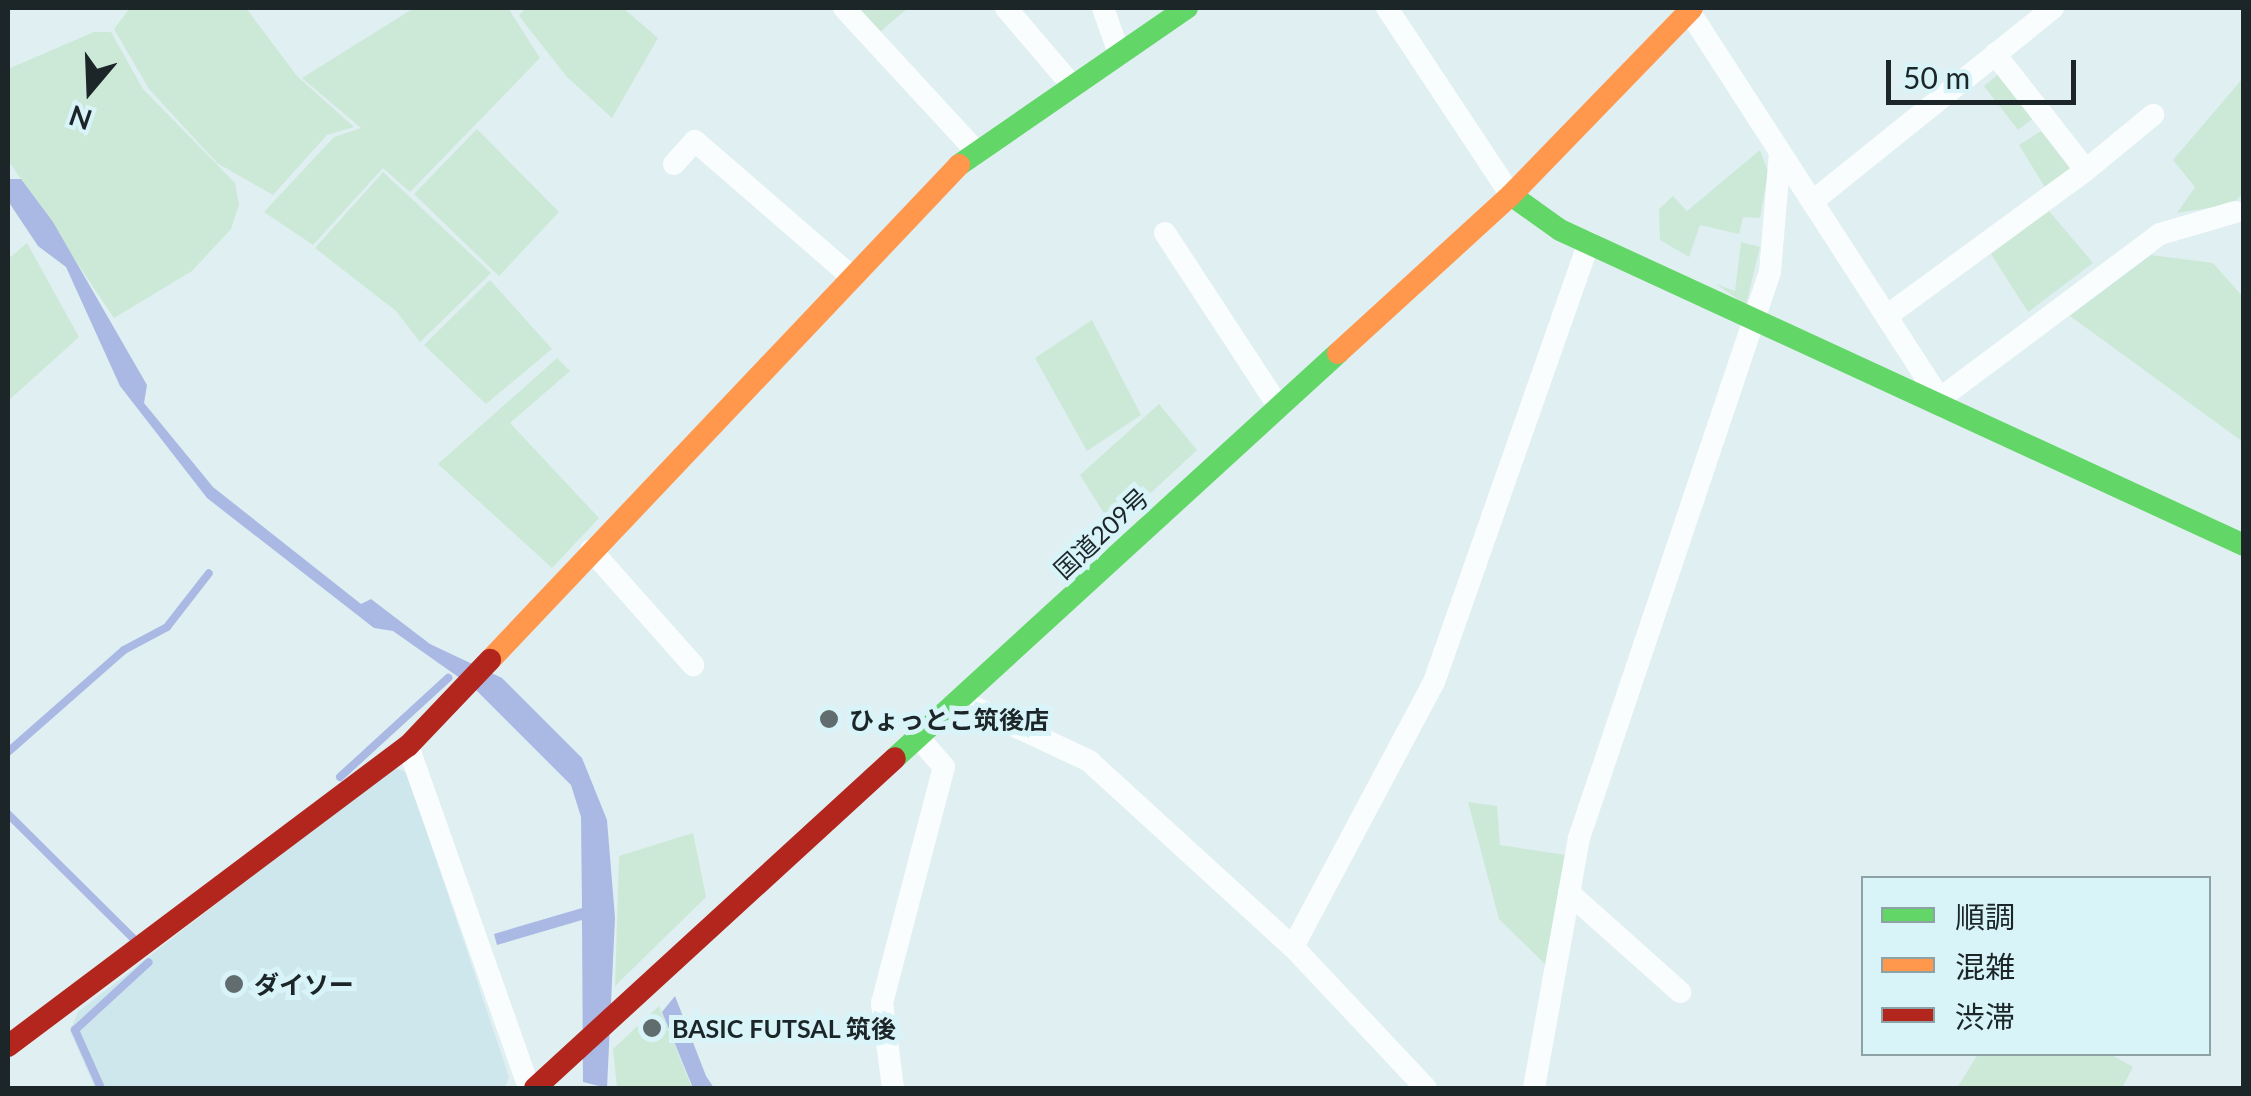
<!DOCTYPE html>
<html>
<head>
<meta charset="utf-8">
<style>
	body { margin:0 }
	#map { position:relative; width:2251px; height:1096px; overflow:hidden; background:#e0eff1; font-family:Lato,"Noto Sans JP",sans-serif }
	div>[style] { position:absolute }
	.built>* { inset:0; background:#cde7ec }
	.green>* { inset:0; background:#cce9d7 }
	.water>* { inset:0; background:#aab9e4 }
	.stream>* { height:8px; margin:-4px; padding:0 4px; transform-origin:4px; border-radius:4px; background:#aab9e4 }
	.street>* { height:22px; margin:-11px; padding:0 11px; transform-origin:11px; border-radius:11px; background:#fafdfd }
	.fast>* { height:22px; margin:-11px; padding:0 11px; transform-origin:11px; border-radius:11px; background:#63d668 }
	.slow>* { height:22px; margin:-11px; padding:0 11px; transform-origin:11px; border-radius:11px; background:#ff974d }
	.jam>* { height:22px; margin:-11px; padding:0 11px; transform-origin:11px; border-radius:11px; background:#b3261e }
	.dots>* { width:28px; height:28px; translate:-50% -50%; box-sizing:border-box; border:5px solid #d8f4f9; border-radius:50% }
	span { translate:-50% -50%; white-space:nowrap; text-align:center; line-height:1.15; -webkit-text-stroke:10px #d8f4f9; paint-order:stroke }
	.street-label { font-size:25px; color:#1c2628 }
	.poi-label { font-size:25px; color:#1c2628; font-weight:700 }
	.left { translate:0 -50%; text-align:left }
	.frame { position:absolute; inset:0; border:10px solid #1c2628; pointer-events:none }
	.legend { position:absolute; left:1861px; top:876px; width:350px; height:180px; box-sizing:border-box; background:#d8f4f9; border:2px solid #8da2a5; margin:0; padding:12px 18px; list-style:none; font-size:30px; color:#1c2628 }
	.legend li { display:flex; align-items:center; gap:20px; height:50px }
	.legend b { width:50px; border:2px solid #8da2a5 }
	.north { position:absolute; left:40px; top:40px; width:100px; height:100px; -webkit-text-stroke:8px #d8f4f9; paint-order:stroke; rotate:199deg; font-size:28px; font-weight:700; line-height:40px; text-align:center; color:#1c2628 }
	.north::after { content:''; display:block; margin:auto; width:35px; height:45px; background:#1c2628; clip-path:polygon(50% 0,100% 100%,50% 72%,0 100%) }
	.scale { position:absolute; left:1886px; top:60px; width:190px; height:45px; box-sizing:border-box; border:5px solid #1c2628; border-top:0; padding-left:12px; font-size:30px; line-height:35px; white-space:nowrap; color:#1c2628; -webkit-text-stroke:8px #d8f4f9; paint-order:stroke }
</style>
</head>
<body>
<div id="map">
	<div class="built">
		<i style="clip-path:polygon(392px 767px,407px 772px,509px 1077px,505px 1088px,95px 1088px,70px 1031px,78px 1012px)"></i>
	</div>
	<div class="green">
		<i style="clip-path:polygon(130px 8px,246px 8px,297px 76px,354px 127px,327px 135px,273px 195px,217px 163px,149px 89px,114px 29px)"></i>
		<i style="clip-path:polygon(414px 8px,508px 8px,540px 58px,410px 192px,383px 168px,313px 245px,264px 212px,334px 137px,361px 128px,302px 78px)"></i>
		<i style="clip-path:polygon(525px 8px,623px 8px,658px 38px,612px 118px,567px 77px,519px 16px)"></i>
		<i style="clip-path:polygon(856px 8px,908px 8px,880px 32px)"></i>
		<i style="clip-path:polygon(94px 32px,111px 32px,143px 89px,235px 183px,239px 205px,231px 229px,192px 271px,114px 318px,8px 160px,8px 69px)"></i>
		<i style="clip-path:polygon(2000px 73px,2035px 117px,2018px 130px,1984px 86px)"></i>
		<i style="clip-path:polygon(2243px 78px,2243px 193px,2233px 204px,2177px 213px,2195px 187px,2173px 160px)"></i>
		<i style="clip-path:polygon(477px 129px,559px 212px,499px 276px,414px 194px)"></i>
		<i style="clip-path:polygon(2041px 131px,2073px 173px,2046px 189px,2019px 145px)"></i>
		<i style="clip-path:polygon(1760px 150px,1768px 172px,1760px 218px,1743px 217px,1739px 234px,1700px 225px,1689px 257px,1660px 240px,1659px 209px,1673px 196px,1687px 211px)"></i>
		<i style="clip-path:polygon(383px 172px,491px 273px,420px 342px,396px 311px,315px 248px)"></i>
		<i style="clip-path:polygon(2049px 211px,2093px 263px,2028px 312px,1991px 254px)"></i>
		<i style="clip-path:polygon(1741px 242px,1760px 247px,1746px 305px,1716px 284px,1735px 291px)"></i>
		<i style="clip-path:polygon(27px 243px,79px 337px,8px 401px,8px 259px)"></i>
		<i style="clip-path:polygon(2151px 255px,2213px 263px,2243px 297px,2243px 442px,2070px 316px)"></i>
		<i style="clip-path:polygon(490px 280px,552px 349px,486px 404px,424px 345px)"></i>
		<i style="clip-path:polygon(1092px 320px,1141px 415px,1087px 451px,1035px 358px)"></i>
		<i style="clip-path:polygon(557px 358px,570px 371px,510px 423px,599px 518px,552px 568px,438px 464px)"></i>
		<i style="clip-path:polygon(1159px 404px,1197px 450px,1113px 528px,1080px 475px)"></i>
		<i style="clip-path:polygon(1468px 802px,1497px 806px,1500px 845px,1566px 855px,1546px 965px,1499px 919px)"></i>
		<i style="clip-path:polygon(693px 833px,706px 897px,615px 986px,619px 856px)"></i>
		<i style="clip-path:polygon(659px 1006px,692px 1088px,617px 1088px,613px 1049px)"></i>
		<i style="clip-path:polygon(1978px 1054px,2110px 1054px,2133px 1067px,2122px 1088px,1957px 1088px)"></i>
	</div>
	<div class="water">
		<i style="clip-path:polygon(8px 179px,21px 179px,53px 222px,147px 385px,144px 403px,213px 487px,361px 604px,371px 599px,430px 644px,502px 678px,582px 758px,607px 820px,615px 918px,607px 1088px,583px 1082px,582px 920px,497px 945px,494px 934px,582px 908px,581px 817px,571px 785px,474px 688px,393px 631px,374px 628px,207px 498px,120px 386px,66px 267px,38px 246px,8px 201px)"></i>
		<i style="clip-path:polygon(675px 996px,706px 1076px,714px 1088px,693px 1088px,662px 1012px)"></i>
	</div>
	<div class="stream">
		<i style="left:8px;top:752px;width:154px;rotate:-41.3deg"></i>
		<i style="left:124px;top:650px;width:49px;rotate:-28.1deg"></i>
		<i style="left:167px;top:627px;width:68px;rotate:-52.1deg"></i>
		<i style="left:340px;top:777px;width:147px;rotate:-42.5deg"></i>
		<i style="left:8px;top:814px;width:180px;rotate:44.8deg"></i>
		<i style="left:101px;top:1088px;width:64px;rotate:-114.1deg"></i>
		<i style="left:75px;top:1030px;width:100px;rotate:-42.6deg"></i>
	</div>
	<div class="street">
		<i style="left:844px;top:8px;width:192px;rotate:47.3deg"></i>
		<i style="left:1006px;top:8px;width:100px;rotate:49.5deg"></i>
		<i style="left:1103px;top:8px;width:48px;rotate:70.4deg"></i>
		<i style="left:1387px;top:8px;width:224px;rotate:56.5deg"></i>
		<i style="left:1687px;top:8px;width:477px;rotate:57.1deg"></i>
		<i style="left:1995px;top:54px;width:147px;rotate:51.9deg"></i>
		<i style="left:2086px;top:170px;width:87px;rotate:-39.4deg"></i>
		<i style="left:674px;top:164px;width:31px;rotate:-48deg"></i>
		<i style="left:695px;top:141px;width:206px;rotate:40.9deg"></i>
		<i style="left:1813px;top:201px;width:308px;rotate:-38.8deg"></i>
		<i style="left:1165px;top:233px;width:208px;rotate:56.8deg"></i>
		<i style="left:1888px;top:315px;width:245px;rotate:-36.2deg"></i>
		<i style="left:1942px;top:397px;width:272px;rotate:-36.8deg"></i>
		<i style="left:2160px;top:234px;width:78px;rotate:-16.3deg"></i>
		<i style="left:591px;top:550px;width:154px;rotate:48.4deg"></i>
		<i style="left:959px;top:700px;width:144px;rotate:25.1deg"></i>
		<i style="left:1089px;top:761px;width:276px;rotate:42.4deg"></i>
		<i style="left:1293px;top:947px;width:194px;rotate:46.7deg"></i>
		<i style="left:408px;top:746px;width:363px;rotate:70.5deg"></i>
		<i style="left:1569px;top:893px;width:149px;rotate:41.7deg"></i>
		<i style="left:1293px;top:947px;width:300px;rotate:-62deg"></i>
		<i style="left:1434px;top:682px;width:466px;rotate:-70.6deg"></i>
		<i style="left:893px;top:1088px;width:86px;rotate:-97.4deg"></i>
		<i style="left:882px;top:1003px;width:244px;rotate:-75.3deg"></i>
		<i style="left:944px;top:767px;width:38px;rotate:-131deg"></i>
		<i style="left:1534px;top:1088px;width:254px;rotate:-79.8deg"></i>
		<i style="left:1579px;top:838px;width:597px;rotate:-71.35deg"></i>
		<i style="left:1770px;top:272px;width:118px;rotate:-85.2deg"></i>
	</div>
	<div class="fast">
		<i style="left:959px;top:165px;width:277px;rotate:-34.6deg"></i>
		<i style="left:1511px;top:195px;width:60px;rotate:35.5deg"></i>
		<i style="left:1560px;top:230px;width:753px;rotate:24.73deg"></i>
		<i style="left:895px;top:758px;width:600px;rotate:-42.43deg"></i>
	</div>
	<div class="slow">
		<i style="left:1338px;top:353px;width:234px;rotate:-42.4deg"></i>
		<i style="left:1511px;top:195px;width:260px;rotate:-45.9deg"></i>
		<i style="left:490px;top:660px;width:682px;rotate:-46.54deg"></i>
	</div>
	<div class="jam">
		<i style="left:8px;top:1046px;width:500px;rotate:-36.9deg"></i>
		<i style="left:408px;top:746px;width:119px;rotate:-46.4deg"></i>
		<i style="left:535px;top:1088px;width:488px;rotate:-42.5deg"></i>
	</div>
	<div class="dots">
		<i style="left:829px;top:719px;background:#616c6e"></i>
		<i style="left:234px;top:984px;background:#616c6e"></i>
		<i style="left:652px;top:1028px;background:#616c6e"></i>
	</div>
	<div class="street-label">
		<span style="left:1101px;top:533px;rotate:-43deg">国道209号</span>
	</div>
	<div class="poi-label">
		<span class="left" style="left:849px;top:719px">ひょっとこ筑後店</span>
		<span class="left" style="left:254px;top:984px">ダイソー</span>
		<span class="left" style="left:672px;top:1028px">BASIC FUTSAL 筑後</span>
	</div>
	<div class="frame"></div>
	<ul class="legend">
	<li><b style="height:12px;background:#63d668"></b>順調</li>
	<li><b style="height:12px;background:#ff974d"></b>混雑</li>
	<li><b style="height:12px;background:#b3261e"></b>渋滞</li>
	</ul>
	<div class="north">N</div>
	<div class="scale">50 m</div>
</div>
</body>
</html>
